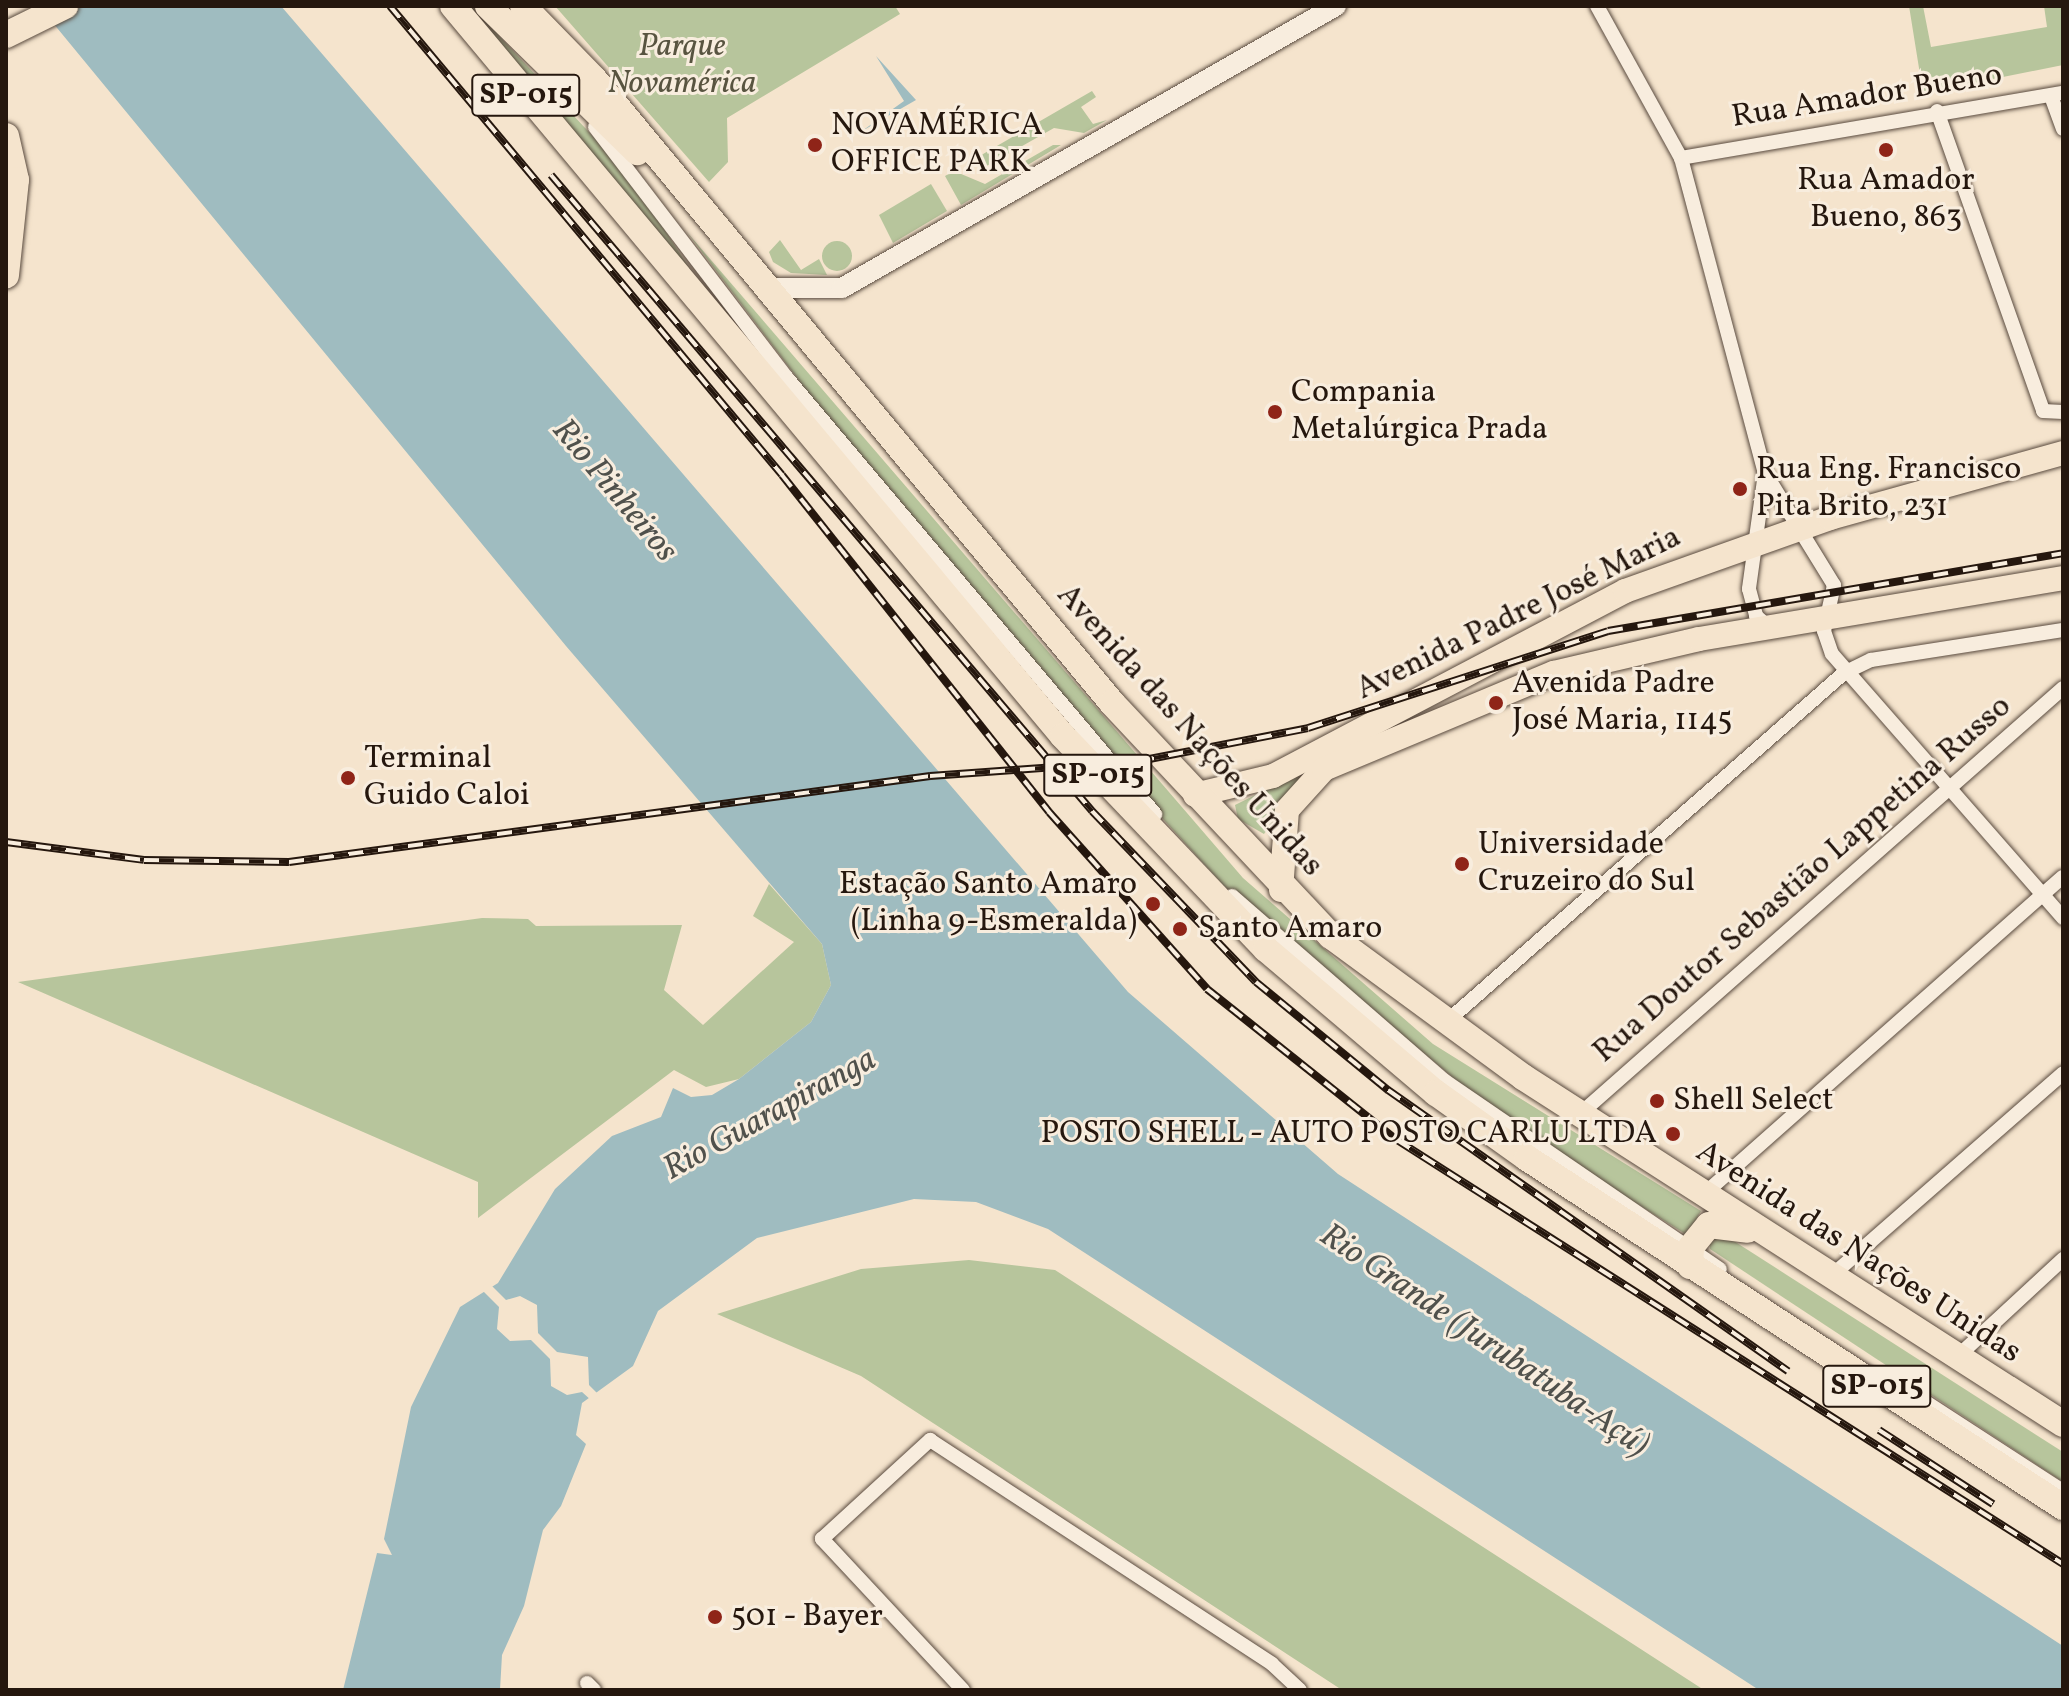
<!DOCTYPE html>
<html>
<head>
<meta charset="utf-8">
<style>
	body { margin:0 }
	#map { position:relative; width:2069px; height:1696px; overflow:hidden; background:#f5e4cd; font-family:Vollkorn,serif }
	div>[style] { position:absolute }
	.green>* { inset:0; background:#b7c59c }
	.round { border-radius:50% }
	.water>* { inset:0; background:#9fbcc0 }
	.pier>* { inset:0; background:#f5e4cd }
	.roads { filter:drop-shadow(0 0 2px #594a3e) drop-shadow(0 0 2px #594a3e) }
	.street>* { height:14px; margin:-7px; padding:0 7px; transform-origin:7px; border-radius:7px; background:#f8edde }
	.secondary>* { height:20px; margin:-10px; padding:0 10px; transform-origin:10px; border-radius:10px; background:#f8edde }
	.primary>* { height:24px; margin:-12px; padding:0 12px; transform-origin:12px; border-radius:12px; background:#f5e4cd }
	.highway>* { height:26px; margin:-13px; padding:0 13px; transform-origin:13px; border-radius:13px; background:#f5e4cd }
	.rail>* { height:8px; margin-top:-4px; transform-origin:0; background:repeating-linear-gradient(90deg,#f8edde 0 15px,#25170e 0 30px); box-sizing:border-box; border-block:2px solid #25170e }
	.dots>* { width:22px; height:22px; translate:-50% -50%; box-sizing:border-box; border:4px solid #f8edde; border-radius:50% }
	span { translate:-50% -50%; white-space:nowrap; text-align:center; line-height:1.15; -webkit-text-stroke:6px #f8edde; paint-order:stroke }
	.shield-label span { padding:2px 6px; background:#f8edde; border:2px solid; border-radius:6px; -webkit-text-stroke-width:0 }
	.shield-label { font-size:30px; color:#25170e; font-weight:700 }
	.park-label { font-size:32px; color:#585440; font-style:italic }
	.street-label { font-size:32px; color:#25170e }
	.poi-label { font-size:32px; color:#25170e }
	.left { translate:0 -50%; text-align:left }
	.right { translate:-100% -50%; text-align:right }
	.water-label { font-size:34px; color:#50514c; font-style:italic }
	.frame { position:absolute; inset:0; border:8px solid #25170e; pointer-events:none }
</style>
</head>
<body>
<div id="map">
	<div class="green">
		<i style="clip-path:polygon(462px 6px,471px 6px,630px 176px,704px 291px)"></i>
		<i style="clip-path:polygon(555px 6px,895px 6px,900px 14px,727px 118px,728px 162px,709px 182px)"></i>
		<i style="clip-path:polygon(1909px 6px,1923px 6px,1931px 47px,2047px 27px,2044px 6px,2063px 6px,2063px 65px,1923px 93px)"></i>
		<i style="clip-path:polygon(1092px 91px,1096px 97px,1081px 107px,1093px 124px,1107px 120px,1084px 133px,1054px 128px,983px 168px,971px 161px)"></i>
		<i style="clip-path:polygon(1053px 145px,1061px 145px,961px 205px,945px 176px,954px 171px,985px 184px)"></i>
		<i style="clip-path:polygon(931px 184px,947px 211px,893px 243px,879px 215px)"></i>
		<i style="clip-path:polygon(686px 231px,1243px 878px,1433px 1044px,1701px 1211px,1687px 1235px,1505px 1121px,1225px 887px,1070px 717px,1078px 708px,1066px 714px,885px 494px)"></i>
		<i style="clip-path:polygon(780px 240px,801px 270px,819px 259px,827px 275px,791px 273px,773px 262px,769px 252px)"></i>
		<i class="round" style="left:822px;top:241px;width:30px;height:30px"></i>
		<i style="clip-path:polygon(1308px 769px,1264px 834px,1238px 819px,1235px 805px)"></i>
		<i style="clip-path:polygon(769px 884px,822px 944px,831px 985px,811px 1022px,739px 1079px,706px 1087px,674px 1070px,478px 1218px,478px 1182px,18px 982px,482px 918px,528px 919px,536px 926px,682px 925px,664px 990px,703px 1025px,794px 942px,753px 916px)"></i>
		<i style="clip-path:polygon(1726px 1236px,2063px 1452px,2063px 1482px,1710px 1249px,1709px 1239px)"></i>
		<i style="clip-path:polygon(969px 1260px,1055px 1270px,1704px 1690px,1342px 1690px,861px 1376px,717px 1314px,861px 1269px)"></i>
	</div>
	<div class="water">
		<i style="clip-path:polygon(39px 6px,281px 6px,1128px 992px,1338px 1174px,2063px 1646px,2063px 1690px,1759px 1690px,1048px 1229px,976px 1202px,914px 1199px,757px 1238px,658px 1311px,633px 1366px,582px 1403px,576px 1435px,586px 1444px,561px 1506px,543px 1530px,524px 1606px,502px 1655px,500px 1690px,343px 1690px,377px 1553px,392px 1555px,384px 1539px,411px 1407px,460px 1307px,498px 1283px,555px 1189px,612px 1136px,661px 1117px,673px 1088px,691px 1097px,712px 1095px,739px 1079px,811px 1022px,831px 985px,822px 944px,566px 646px)"></i>
		<i style="clip-path:polygon(876px 56px,916px 100px,862px 131px,904px 101px)"></i>
	</div>
	<div class="pier">
		<i style="clip-path:polygon(489px 1283px,506px 1300px,520px 1296px,537px 1305px,538px 1333px,557px 1352px,588px 1357px,589px 1385px,600px 1396px,592px 1401px,582px 1392px,567px 1395px,551px 1386px,550px 1359px,531px 1340px,510px 1341px,497px 1329px,499px 1307px,480px 1288px)"></i>
	</div>
	<div class="roads">
		<div class="street">
			<i style="left:1597px;top:6px;width:174px;rotate:61.1deg"></i>
			<i style="left:1681px;top:158px;width:326px;rotate:75.1deg"></i>
			<i style="left:1765px;top:473px;width:132px;rotate:58.4deg"></i>
			<i style="left:1834px;top:585px;width:47px;rotate:102.3deg"></i>
			<i style="left:1824px;top:631px;width:24px;rotate:71deg"></i>
			<i style="left:1832px;top:654px;width:351px;rotate:48.8deg"></i>
			<i style="left:2051px;top:96px;width:35px;rotate:70deg"></i>
			<i style="left:1937px;top:111px;width:318px;rotate:70.5deg"></i>
			<i style="left:2043px;top:411px;width:20px;rotate:3deg"></i>
			<i style="left:595px;top:127px;width:316px;rotate:52.6deg"></i>
			<i style="left:787px;top:378px;width:571px;rotate:49.83deg"></i>
			<i style="left:1681px;top:158px;width:387px;rotate:-9.7deg"></i>
			<i style="left:1765px;top:473px;width:117px;rotate:97.9deg"></i>
			<i style="left:1749px;top:589px;width:28px;rotate:75deg"></i>
			<i style="left:1756px;top:616px;width:18px;rotate:41deg"></i>
			<i style="left:1232px;top:896px;width:282px;rotate:41deg"></i>
			<i style="left:1445px;top:1081px;width:333px;rotate:34.4deg"></i>
			<i style="left:1444px;top:1024px;width:532px;rotate:-41.27deg"></i>
			<i style="left:1844px;top:673px;width:30px;rotate:-26deg"></i>
			<i style="left:1871px;top:660px;width:194px;rotate:-8.9deg"></i>
			<i style="left:1580px;top:1114px;width:644px;rotate:-41.41deg"></i>
			<i style="left:1703px;top:1195px;width:480px;rotate:-41.5deg"></i>
			<i style="left:1829px;top:1278px;width:311px;rotate:-41.2deg"></i>
			<i style="left:1956px;top:1358px;width:146px;rotate:-42.8deg"></i>
			<i style="left:1912px;top:1393px;width:180px;rotate:33deg"></i>
			<i style="left:587px;top:1683px;width:10px;rotate:45deg"></i>
			<i style="left:963px;top:1690px;width:207px;rotate:-133deg"></i>
			<i style="left:822px;top:1539px;width:147px;rotate:-42.5deg"></i>
			<i style="left:930px;top:1440px;width:409px;rotate:33.2deg"></i>
			<i style="left:1272px;top:1664px;width:38px;rotate:43deg"></i>
		</div>
		<div class="secondary">
			<i style="left:764px;top:288px;width:78px"></i>
			<i style="left:842px;top:288px;width:569px;rotate:-29.72deg"></i>
		</div>
		<div class="primary">
			<i style="left:1195px;top:795px;width:80px;rotate:-13.7deg"></i>
			<i style="left:1273px;top:776px;width:398px;rotate:-27.7deg"></i>
			<i style="left:1625px;top:591px;width:218px;rotate:-19.6deg"></i>
			<i style="left:1830px;top:518px;width:242px;rotate:-15.6deg"></i>
			<i style="left:1281px;top:890px;width:80px;rotate:-85.7deg"></i>
			<i style="left:1287px;top:810px;width:55px;rotate:-47.9deg"></i>
			<i style="left:1324px;top:769px;width:249px;rotate:-22.7deg"></i>
			<i style="left:1554px;top:673px;width:149px;rotate:-13.2deg"></i>
			<i style="left:1699px;top:639px;width:369px;rotate:-9.5deg"></i>
		</div>
		<div class="highway">
			<i style="left:453px;top:6px;width:951px;rotate:50.12deg"></i>
			<i style="left:1063px;top:736px;width:294px;rotate:46.4deg"></i>
			<i style="left:1266px;top:949px;width:223px;rotate:40.3deg"></i>
			<i style="left:1436px;top:1093px;width:112px;rotate:35.5deg"></i>
			<i style="left:1527px;top:1158px;width:640px;rotate:33.07deg"></i>
			<i style="left:488px;top:6px;width:209px;rotate:44.4deg"></i>
			<i style="left:523px;top:6px;width:102px;rotate:45.8deg"></i>
			<i style="left:594px;top:79px;width:811px;rotate:50.3deg"></i>
			<i style="left:1112px;top:703px;width:320px;rotate:46.8deg"></i>
			<i style="left:1331px;top:936px;width:238px;rotate:36.3deg"></i>
			<i style="left:1523px;top:1077px;width:642px;rotate:32.72deg"></i>
			<i style="left:6px;top:35px;width:66px;rotate:-26.2deg"></i>
			<i style="left:6px;top:136px;width:45px;rotate:77.2deg"></i>
			<i style="left:16px;top:180px;width:96px;rotate:96deg"></i>
			<i style="left:1690px;top:1266px;width:19px;rotate:-87deg"></i>
			<i style="left:1691px;top:1247px;width:28px;rotate:-51deg"></i>
			<i style="left:1709px;top:1225px;width:39px;rotate:7deg"></i>
		</div>
	</div>
	<div class="rail">
		<i style="left:390px;top:6px;width:611px;rotate:50.11deg"></i>
		<i style="left:782px;top:475px;width:430px;rotate:51.6deg"></i>
		<i style="left:1049px;top:812px;width:237px;rotate:48.2deg"></i>
		<i style="left:1207px;top:989px;width:243px;rotate:38.5deg"></i>
		<i style="left:1397px;top:1140px;width:790px;rotate:32.48deg"></i>
		<i style="left:551px;top:175px;width:835px;rotate:49.61deg"></i>
		<i style="left:1092px;top:811px;width:237px;rotate:46.2deg"></i>
		<i style="left:1256px;top:982px;width:171px;rotate:39.3deg"></i>
		<i style="left:1388px;top:1090px;width:489px;rotate:35.1deg"></i>
		<i style="left:6px;top:842px;width:139px;rotate:7.4deg"></i>
		<i style="left:144px;top:860px;width:145px;rotate:0.8deg"></i>
		<i style="left:289px;top:862px;width:647px;rotate:-7.64deg"></i>
		<i style="left:930px;top:776px;width:210px;rotate:-4.1deg"></i>
		<i style="left:1139px;top:761px;width:172px;rotate:-11deg"></i>
		<i style="left:1308px;top:728px;width:315px;rotate:-17.9deg"></i>
		<i style="left:1608px;top:631px;width:462px;rotate:-9.7deg"></i>
		<i style="left:1879px;top:1430px;width:136px;rotate:33deg"></i>
	</div>
	<div class="dots">
		<i style="left:815px;top:145px;background:#8f2418"></i>
		<i style="left:1886px;top:150px;background:#8f2418"></i>
		<i style="left:1275px;top:412px;background:#8f2418"></i>
		<i style="left:1740px;top:489px;background:#8f2418"></i>
		<i style="left:1496px;top:703px;background:#8f2418"></i>
		<i style="left:348px;top:778px;background:#8f2418"></i>
		<i style="left:1462px;top:864px;background:#8f2418"></i>
		<i style="left:1153px;top:904px;background:#8f2418"></i>
		<i style="left:1180px;top:929px;background:#8f2418"></i>
		<i style="left:1657px;top:1101px;background:#8f2418"></i>
		<i style="left:1673px;top:1134px;background:#8f2418"></i>
		<i style="left:715px;top:1617px;background:#8f2418"></i>
	</div>
	<div class="shield-label">
		<span style="left:526px;top:95px">SP-015</span>
		<span style="left:1098px;top:775px">SP-015</span>
		<span style="left:1877px;top:1386px">SP-015</span>
	</div>
	<div class="park-label">
		<span style="left:682px;top:66px">Parque<br>Novamérica</span>
	</div>
	<div class="street-label">
		<span style="left:1867px;top:97px;rotate:-9deg">Rua Amador Bueno</span>
		<span style="left:1519px;top:614px;rotate:-26deg">Avenida Padre José Maria</span>
		<span style="left:1189px;top:731px;rotate:48deg">Avenida das Nações Unidas</span>
		<span style="left:1803px;top:880px;rotate:-41deg">Rua Doutor Sebastião Lappetina Russo</span>
		<span style="left:1858px;top:1253px;rotate:33deg">Avenida das Nações Unidas</span>
	</div>
	<div class="poi-label">
		<span class="left" style="left:831px;top:145px">NOVAMÉRICA<br>OFFICE PARK</span>
		<span style="left:1886px;top:200px">Rua Amador<br>Bueno, 863</span>
		<span class="left" style="left:1291px;top:412px">Compania<br>Metalúrgica Prada</span>
		<span class="left" style="left:1756px;top:489px">Rua Eng. Francisco<br>Pita Brito, 231</span>
		<span class="left" style="left:1512px;top:703px">Avenida Padre<br>José Maria, 1145</span>
		<span class="left" style="left:364px;top:778px">Terminal<br>Guido Caloi</span>
		<span class="left" style="left:1478px;top:864px">Universidade<br>Cruzeiro do Sul</span>
		<span class="right" style="left:1137px;top:904px">Estação Santo Amaro<br>(Linha 9-Esmeralda)</span>
		<span class="left" style="left:1198px;top:929px">Santo Amaro</span>
		<span class="left" style="left:1673px;top:1101px">Shell Select</span>
		<span class="right" style="left:1657px;top:1134px">POSTO SHELL - AUTO POSTO CARLU LTDA</span>
		<span class="left" style="left:731px;top:1617px">501 - Bayer</span>
	</div>
	<div class="water-label">
		<span style="left:614px;top:491px;rotate:50deg">Rio Pinheiros</span>
		<span style="left:770px;top:1115px;rotate:-29deg">Rio Guarapiranga</span>
		<span style="left:1484px;top:1341px;rotate:34deg">Rio Grande (Jurubatuba-Açú)</span>
	</div>
	<div class="frame"></div>
</div>
</body>
</html>
